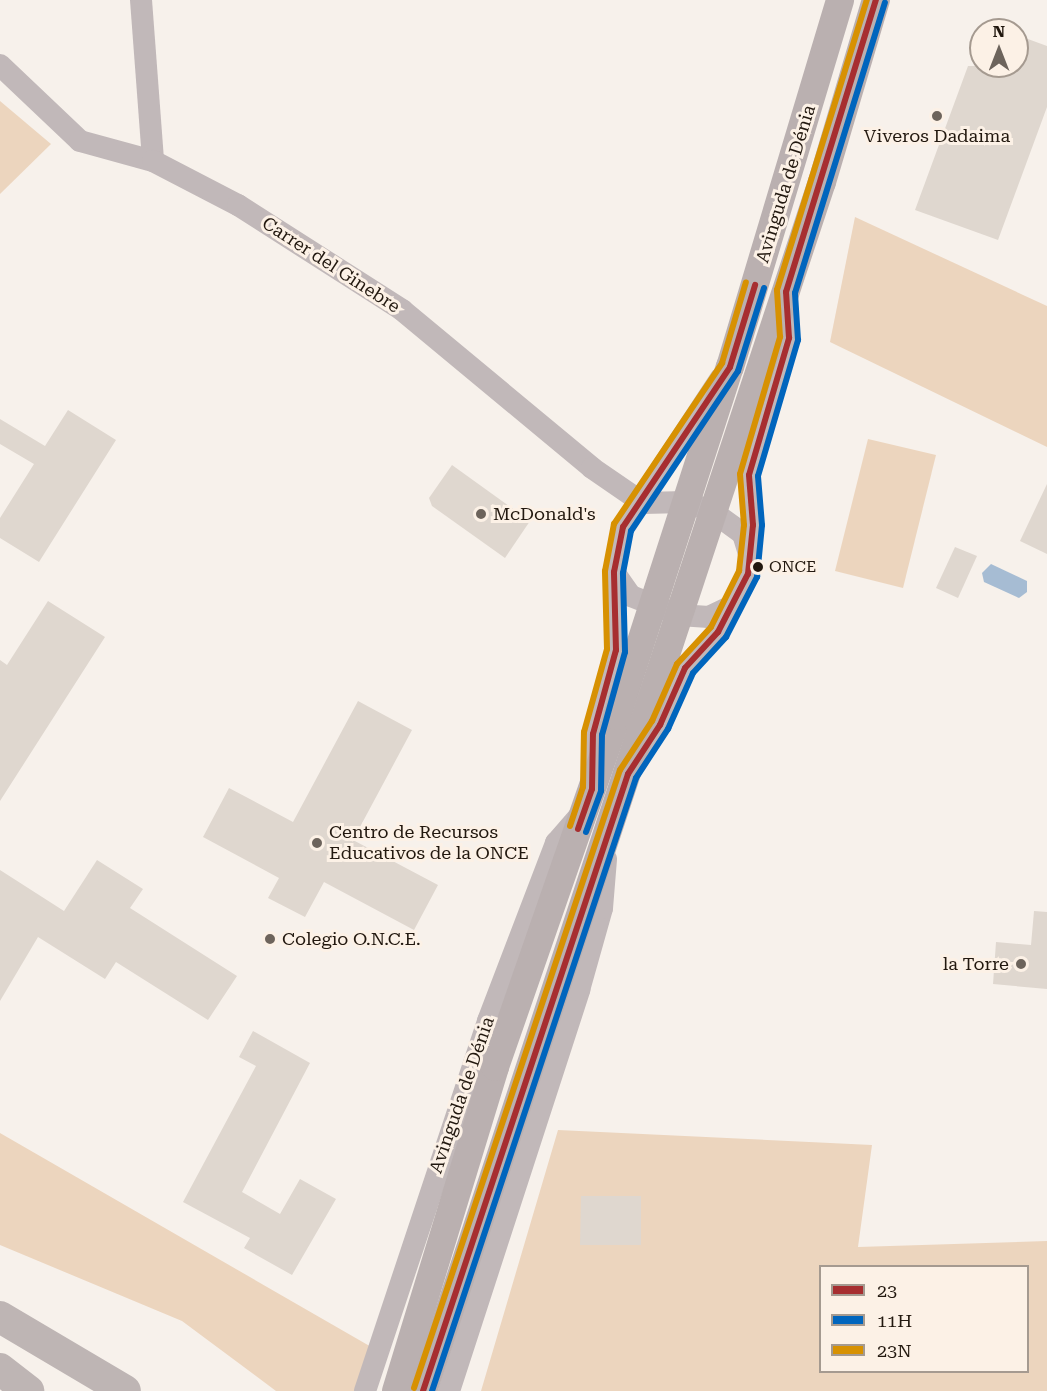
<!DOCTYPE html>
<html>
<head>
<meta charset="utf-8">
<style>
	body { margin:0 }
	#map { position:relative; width:1047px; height:1391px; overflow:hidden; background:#f7f1eb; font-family:"Roboto Serif",serif }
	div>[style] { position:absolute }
	.green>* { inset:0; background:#ecd5be }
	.water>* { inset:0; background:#a6bcd3 }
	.building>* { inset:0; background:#dfd7cf }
	.minor>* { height:22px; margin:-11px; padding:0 11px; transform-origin:11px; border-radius:11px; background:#c1b8b9 }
	.major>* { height:28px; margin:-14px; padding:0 14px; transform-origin:14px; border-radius:14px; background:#bab0b0 }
	.highway>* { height:32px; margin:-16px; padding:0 16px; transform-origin:16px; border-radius:16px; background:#beb5b4 }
	.bus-1>* { height:6px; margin:-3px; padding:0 3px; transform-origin:3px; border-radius:3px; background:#a72e30 }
	.bus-2>* { height:6px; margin:-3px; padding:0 3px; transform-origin:3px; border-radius:3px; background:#0065bd }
	.bus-3>* { height:6px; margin:-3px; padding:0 3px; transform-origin:3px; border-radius:3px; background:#d79102 }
	.dots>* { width:16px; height:16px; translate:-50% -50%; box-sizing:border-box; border:3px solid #fcf1e6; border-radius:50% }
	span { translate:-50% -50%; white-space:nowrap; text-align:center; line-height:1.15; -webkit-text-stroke:6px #fcf1e6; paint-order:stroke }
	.bus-label { font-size:16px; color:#22180f }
	.left { translate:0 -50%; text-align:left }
	.poi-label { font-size:18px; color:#22180f }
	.right { translate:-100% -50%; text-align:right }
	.street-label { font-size:18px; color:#22180f }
	.legend { position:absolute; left:819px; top:1265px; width:210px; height:108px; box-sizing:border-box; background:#fcf1e6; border:2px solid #a59a90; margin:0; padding:8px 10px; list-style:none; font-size:18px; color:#22180f }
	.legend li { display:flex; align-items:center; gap:12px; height:30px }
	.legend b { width:30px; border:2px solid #a59a90 }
	.north { position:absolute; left:969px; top:18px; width:60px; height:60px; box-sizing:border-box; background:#fcf1e6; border:2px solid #a59a90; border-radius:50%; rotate:0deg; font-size:16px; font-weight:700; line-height:24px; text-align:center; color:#22180f }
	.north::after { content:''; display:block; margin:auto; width:21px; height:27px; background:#6d645c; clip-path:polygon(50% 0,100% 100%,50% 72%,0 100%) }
</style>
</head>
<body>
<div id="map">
	<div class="green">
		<i style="clip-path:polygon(0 101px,51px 144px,0 194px)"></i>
		<i style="clip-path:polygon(855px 217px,1047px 306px,1047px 447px,830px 342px)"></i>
		<i style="clip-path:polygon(868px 439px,936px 455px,903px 588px,835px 571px)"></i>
		<i style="clip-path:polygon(evenodd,558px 1130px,872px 1145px,858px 1247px,1047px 1241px,1047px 1391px,481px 1391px,558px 1130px,820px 1266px,1028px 1266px,1028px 1372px,820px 1372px,820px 1266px)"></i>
		<i style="clip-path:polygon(0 1133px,380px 1352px,357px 1391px,276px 1391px,182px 1321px,0 1245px)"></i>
	</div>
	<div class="water">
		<i style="clip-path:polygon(991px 564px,1027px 581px,1027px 592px,1019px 598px,984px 582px,982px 573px)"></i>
	</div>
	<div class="building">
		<i style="clip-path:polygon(1017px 35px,1047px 46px,1047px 107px,998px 240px,915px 210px,968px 66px,1017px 66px)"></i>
		<i style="clip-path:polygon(68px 410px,116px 440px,39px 562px,0 538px,0 518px,34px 464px,0 444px,0 419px,45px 446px)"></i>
		<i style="clip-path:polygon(452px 465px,530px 521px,505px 558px,432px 506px,429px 498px)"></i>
		<i style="clip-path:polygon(1047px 484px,1047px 554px,1020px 541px)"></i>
		<i style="clip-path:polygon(955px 547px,977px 556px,958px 598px,936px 588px)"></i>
		<i style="clip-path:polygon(48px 601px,105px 637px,0 801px,0 660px,7px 665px)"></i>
		<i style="clip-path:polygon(358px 701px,412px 730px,353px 840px,438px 885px,414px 930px,324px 882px,305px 917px,268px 898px,279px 878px,203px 837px,229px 788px,293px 822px)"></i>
		<i style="clip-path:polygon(97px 860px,143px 889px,130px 908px,237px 976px,208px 1020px,116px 962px,105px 979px,38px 937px,0 1001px,0 870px,64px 911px)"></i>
		<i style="clip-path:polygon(1034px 911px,1047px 912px,1047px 989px,993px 984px,996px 942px,1031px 945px)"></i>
		<i style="clip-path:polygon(253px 1031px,310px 1063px,242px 1192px,280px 1214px,300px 1179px,336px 1199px,292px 1275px,244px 1248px,250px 1238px,183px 1202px,256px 1066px,239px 1057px)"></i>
		<i style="clip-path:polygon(581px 1196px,641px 1196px,641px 1245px,580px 1245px)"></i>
	</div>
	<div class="minor">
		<i style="left:141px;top:0;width:161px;rotate:85.7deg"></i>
		<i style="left:0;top:65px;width:110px;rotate:43.5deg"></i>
		<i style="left:80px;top:141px;width:76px;rotate:15.3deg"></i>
		<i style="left:153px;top:161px;width:96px;rotate:27.4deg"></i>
		<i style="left:238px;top:205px;width:195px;rotate:32.6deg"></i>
		<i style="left:402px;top:310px;width:247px;rotate:39.7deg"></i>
		<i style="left:592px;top:468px;width:62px;rotate:34.5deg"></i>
		<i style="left:643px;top:503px;width:43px;rotate:-1.3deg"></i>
		<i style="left:686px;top:502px;width:29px;rotate:20deg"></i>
		<i style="left:713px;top:512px;width:37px;rotate:36deg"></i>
		<i style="left:743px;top:534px;width:24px;rotate:73deg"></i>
		<i style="left:614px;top:572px;width:29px;rotate:55deg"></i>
		<i style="left:631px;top:596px;width:52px;rotate:21.6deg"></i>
		<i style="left:679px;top:615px;width:30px;rotate:4deg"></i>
		<i style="left:709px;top:617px;width:25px;rotate:-26deg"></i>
		<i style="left:638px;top:759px;width:40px;rotate:-57.1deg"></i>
		<i style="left:660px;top:725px;width:62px;rotate:-66.3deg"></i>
		<i style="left:685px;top:668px;width:49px;rotate:-47.5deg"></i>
		<i style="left:718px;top:632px;width:65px;rotate:-62.7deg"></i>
		<i style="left:748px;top:574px;width:49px;rotate:-84.2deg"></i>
		<i style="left:753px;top:525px;width:50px;rotate:-94.6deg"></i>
		<i style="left:749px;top:475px;width:143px;rotate:-73.7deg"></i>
		<i style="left:789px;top:338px;width:44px;rotate:-93.9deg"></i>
		<i style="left:592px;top:772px;width:38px;rotate:-88deg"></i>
		<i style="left:593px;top:734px;width:87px;rotate:-74.7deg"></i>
		<i style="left:616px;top:650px;width:78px;rotate:-91.5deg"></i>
		<i style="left:614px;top:572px;width:46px;rotate:-78.7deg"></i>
		<i style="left:623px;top:527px;width:178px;rotate:-56.7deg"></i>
		<i style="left:365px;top:1391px;width:390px;rotate:-71.6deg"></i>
		<i style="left:488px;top:1021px;width:191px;rotate:-69.1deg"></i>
		<i style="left:556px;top:843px;width:35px;rotate:-49deg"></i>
		<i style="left:449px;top:1391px;width:422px;rotate:-72deg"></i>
		<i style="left:579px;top:990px;width:85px;rotate:-74.3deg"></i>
		<i style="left:602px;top:908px;width:49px;rotate:-85.3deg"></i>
	</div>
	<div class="major">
		<i style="left:396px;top:1391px;width:339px;rotate:-73deg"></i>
		<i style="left:495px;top:1067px;width:372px;rotate:-70.8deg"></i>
		<i style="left:617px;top:716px;width:367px;rotate:-72.1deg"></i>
		<i style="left:730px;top:367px;width:383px;rotate:-73.3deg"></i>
		<i style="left:423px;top:1391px;width:1273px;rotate:-71.74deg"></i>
		<i style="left:822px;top:182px;width:190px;rotate:-73.5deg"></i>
	</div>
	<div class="highway">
		<i style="left:0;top:1317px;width:145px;rotate:30.6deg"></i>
		<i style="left:0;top:1369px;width:36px;rotate:38deg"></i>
	</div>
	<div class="bus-1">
		<i style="left:578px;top:829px;width:42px;rotate:-70.7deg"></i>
		<i style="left:592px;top:789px;width:55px;rotate:-89deg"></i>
		<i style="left:593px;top:734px;width:87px;rotate:-74.7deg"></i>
		<i style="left:616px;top:650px;width:78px;rotate:-91.5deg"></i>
		<i style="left:614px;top:572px;width:46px;rotate:-78.7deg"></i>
		<i style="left:623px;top:527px;width:192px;rotate:-56.2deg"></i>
		<i style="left:730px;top:367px;width:86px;rotate:-73deg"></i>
		<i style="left:423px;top:1391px;width:650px;rotate:-71.62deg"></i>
		<i style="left:628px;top:774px;width:59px;rotate:-56.9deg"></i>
		<i style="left:660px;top:725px;width:62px;rotate:-66.3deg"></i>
		<i style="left:685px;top:668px;width:49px;rotate:-47.5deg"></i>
		<i style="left:718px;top:632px;width:65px;rotate:-62.7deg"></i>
		<i style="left:748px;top:574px;width:49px;rotate:-84.2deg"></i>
		<i style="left:753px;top:525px;width:50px;rotate:-94.6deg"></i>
		<i style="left:749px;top:475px;width:143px;rotate:-73.7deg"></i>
		<i style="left:789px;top:338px;width:46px;rotate:-93.7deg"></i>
		<i style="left:786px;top:292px;width:306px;rotate:-72.9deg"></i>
	</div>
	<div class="bus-2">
		<i style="left:586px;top:832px;width:44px;rotate:-69.9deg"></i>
		<i style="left:601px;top:791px;width:56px;rotate:-89deg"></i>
		<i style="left:602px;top:735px;width:86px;rotate:-74.5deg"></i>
		<i style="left:625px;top:652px;width:79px;rotate:-91.5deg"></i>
		<i style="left:623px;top:573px;width:43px;rotate:-79.2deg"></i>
		<i style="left:631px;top:531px;width:192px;rotate:-56.2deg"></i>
		<i style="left:738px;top:371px;width:87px;rotate:-72.6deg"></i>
		<i style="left:432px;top:1391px;width:646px;rotate:-71.59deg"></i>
		<i style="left:636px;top:778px;width:59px;rotate:-56.9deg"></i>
		<i style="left:668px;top:729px;width:61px;rotate:-65.9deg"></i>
		<i style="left:693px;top:673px;width:49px;rotate:-47.5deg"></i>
		<i style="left:726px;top:637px;width:68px;rotate:-62.7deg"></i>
		<i style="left:757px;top:577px;width:52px;rotate:-84.5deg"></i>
		<i style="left:762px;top:525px;width:49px;rotate:-94.7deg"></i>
		<i style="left:758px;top:476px;width:142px;rotate:-73.6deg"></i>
		<i style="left:798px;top:340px;width:47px;rotate:-93.7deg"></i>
		<i style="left:795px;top:293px;width:304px;rotate:-72.8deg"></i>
	</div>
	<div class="bus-3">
		<i style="left:570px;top:826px;width:41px;rotate:-71.6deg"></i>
		<i style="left:583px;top:787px;width:55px;rotate:-89deg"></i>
		<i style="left:584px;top:732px;width:86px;rotate:-74.5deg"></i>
		<i style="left:607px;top:649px;width:78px;rotate:-91.5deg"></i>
		<i style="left:605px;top:571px;width:48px;rotate:-79.2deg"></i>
		<i style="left:614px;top:524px;width:194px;rotate:-56.1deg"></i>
		<i style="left:722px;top:363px;width:84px;rotate:-73.5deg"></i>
		<i style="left:414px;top:1388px;width:651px;rotate:-71.57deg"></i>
		<i style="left:620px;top:770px;width:59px;rotate:-56.9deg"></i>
		<i style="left:652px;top:721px;width:62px;rotate:-66.3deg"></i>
		<i style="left:677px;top:664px;width:50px;rotate:-47.4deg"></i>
		<i style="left:711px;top:627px;width:63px;rotate:-63.4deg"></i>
		<i style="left:739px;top:571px;width:46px;rotate:-83.8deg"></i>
		<i style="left:744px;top:525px;width:51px;rotate:-94.5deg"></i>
		<i style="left:740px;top:474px;width:143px;rotate:-73.7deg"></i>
		<i style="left:780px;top:337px;width:47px;rotate:-93.7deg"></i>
		<i style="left:777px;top:290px;width:304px;rotate:-72.8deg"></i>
	</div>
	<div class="dots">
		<i style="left:937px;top:116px;background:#6d645c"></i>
		<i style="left:481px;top:514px;background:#6d645c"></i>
		<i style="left:758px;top:567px;background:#22180f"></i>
		<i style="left:317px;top:843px;background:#6d645c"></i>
		<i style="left:270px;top:939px;background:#6d645c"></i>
		<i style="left:1021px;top:964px;background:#6d645c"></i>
	</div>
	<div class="bus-label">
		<span class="left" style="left:769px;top:567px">ONCE</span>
	</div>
	<div class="poi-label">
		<span style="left:937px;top:136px">Viveros Dadaima</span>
		<span class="left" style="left:493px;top:514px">McDonald's</span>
		<span class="left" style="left:329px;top:843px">Centro de Recursos<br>Educativos de la ONCE</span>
		<span class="left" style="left:282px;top:939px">Colegio O.N.C.E.</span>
		<span class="right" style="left:1009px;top:964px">la Torre</span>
	</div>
	<div class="street-label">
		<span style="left:786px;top:184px;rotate:-73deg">Avinguda de Dénia</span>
		<span style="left:331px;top:265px;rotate:33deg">Carrer del Ginebre</span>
		<span style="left:462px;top:1095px;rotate:-71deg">Avinguda de Dénia</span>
	</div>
	<ul class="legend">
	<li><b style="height:8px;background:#a72e30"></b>23</li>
	<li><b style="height:8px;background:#0065bd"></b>11H</li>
	<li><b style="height:8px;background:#d79102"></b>23N</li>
	</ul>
	<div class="north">N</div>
</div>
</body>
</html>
